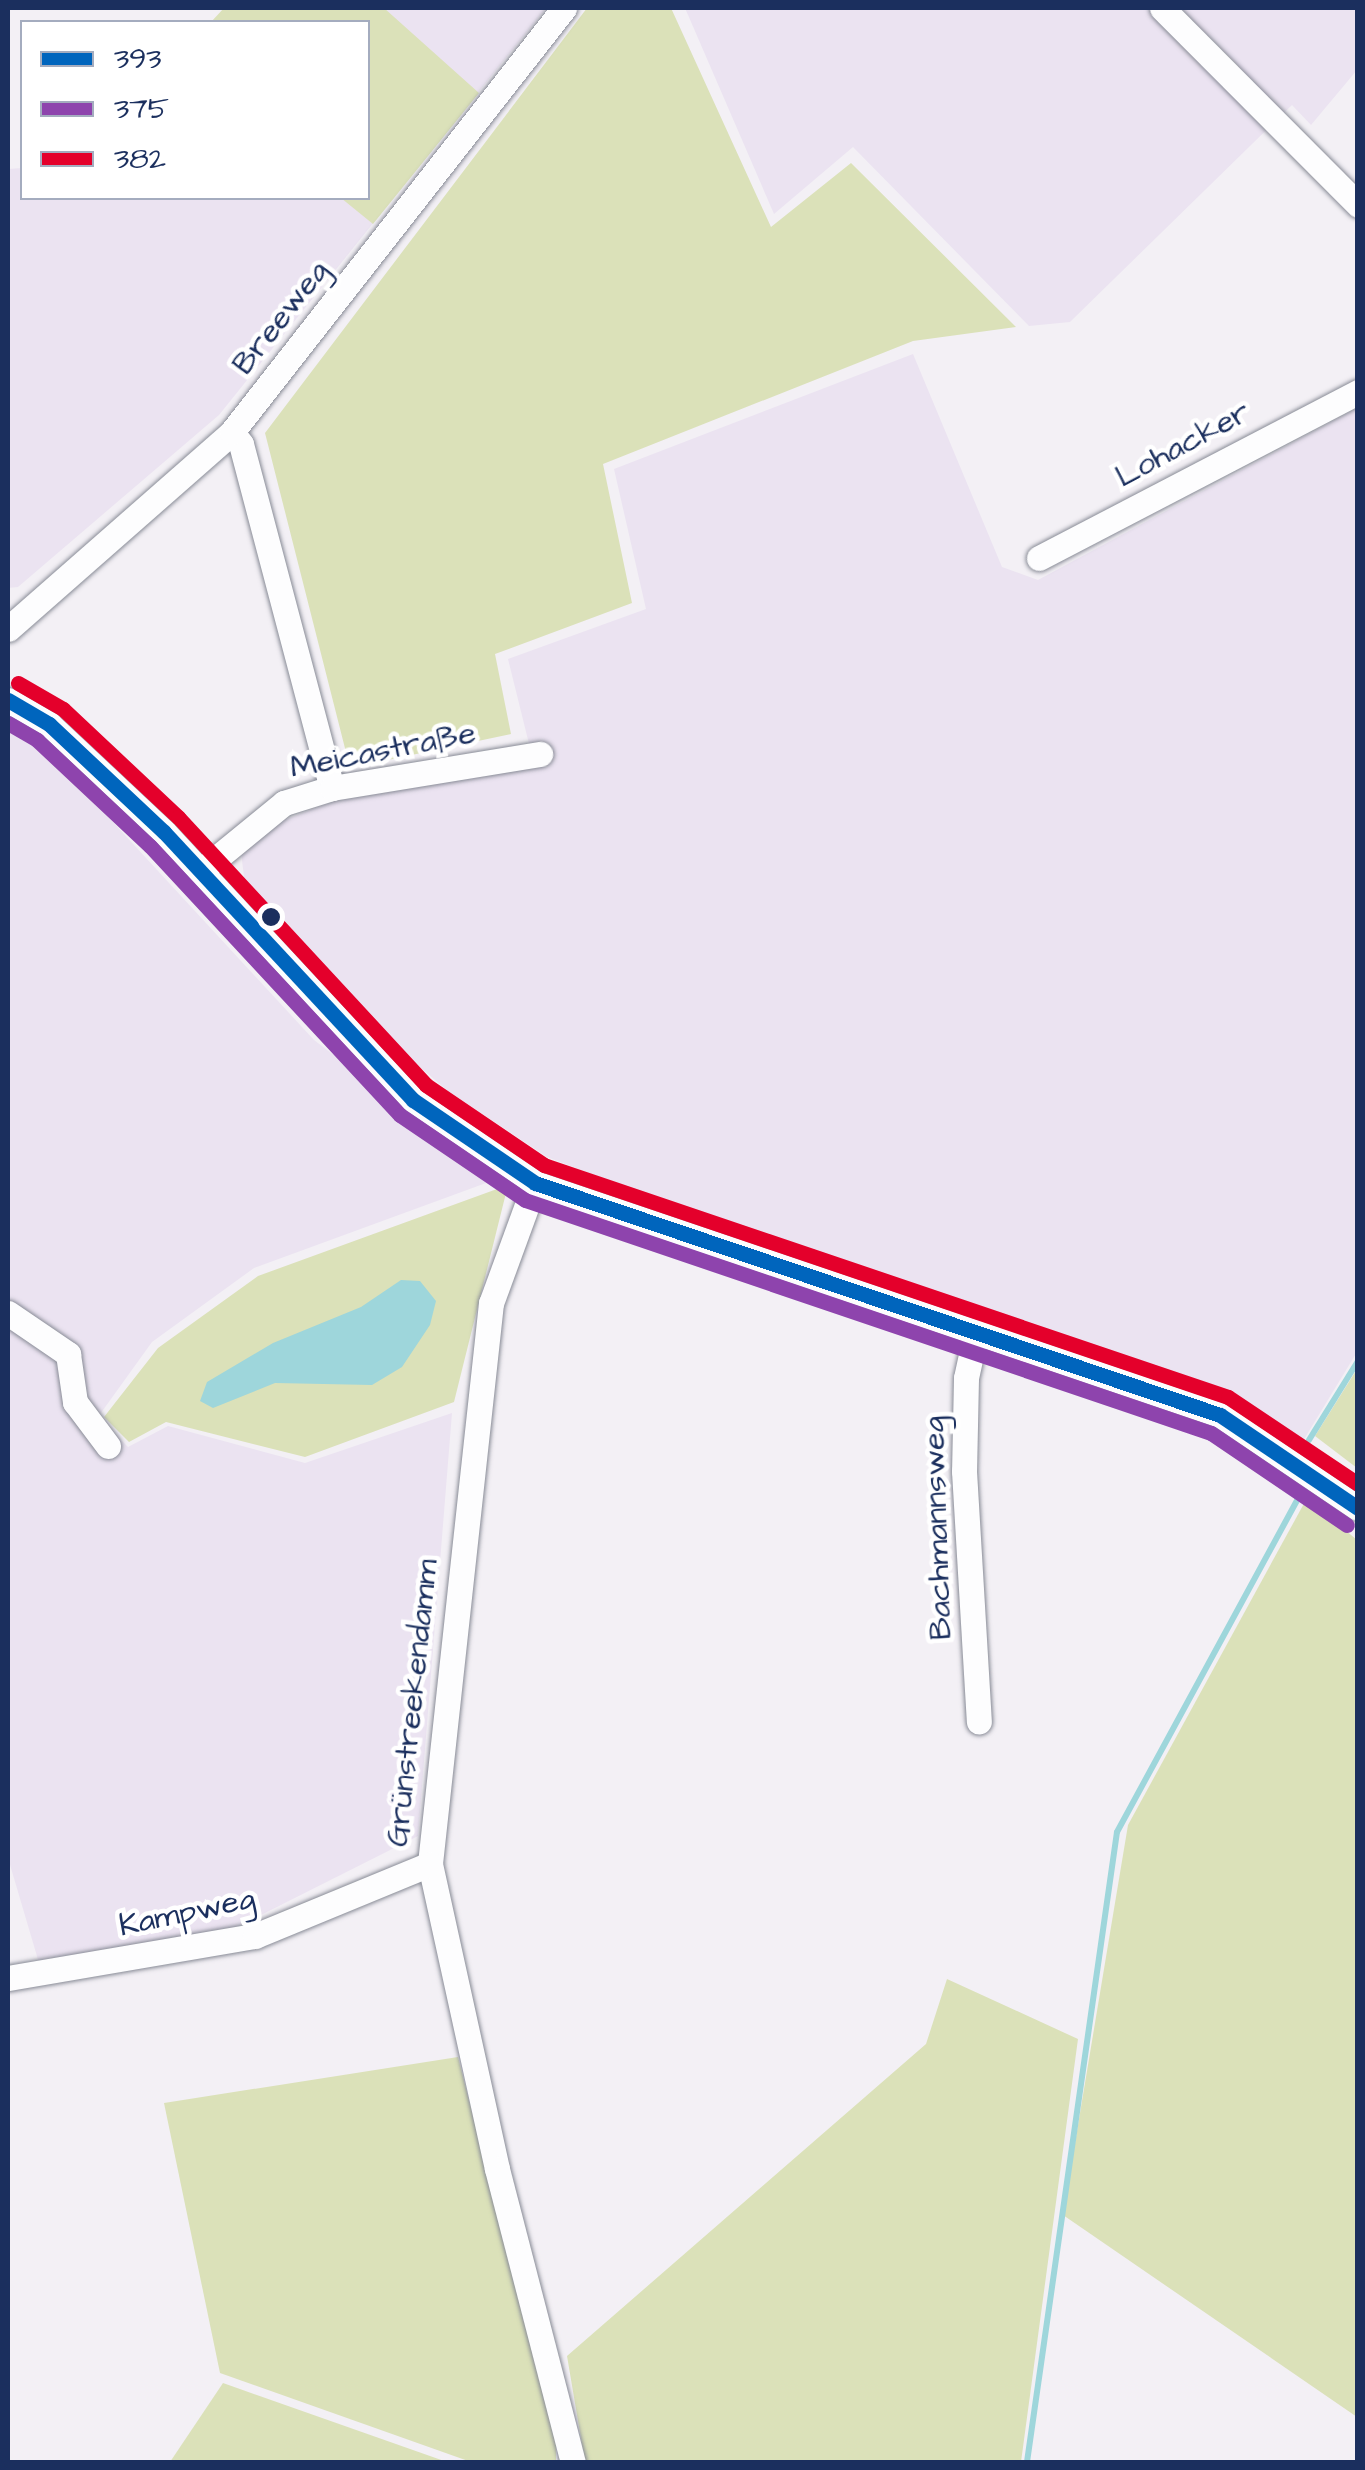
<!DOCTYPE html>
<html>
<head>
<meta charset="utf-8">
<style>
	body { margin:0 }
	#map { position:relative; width:1365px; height:2470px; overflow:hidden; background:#f3f0f5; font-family:"Architects Daughter",sans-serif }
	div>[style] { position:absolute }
	.built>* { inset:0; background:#ebe3f1 }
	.green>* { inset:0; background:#dbe1b9 }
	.water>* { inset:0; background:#9ed6db }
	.stream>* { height:6px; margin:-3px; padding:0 3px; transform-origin:3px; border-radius:3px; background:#9ed6db }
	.roads { filter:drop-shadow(0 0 2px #888b96) drop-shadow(0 0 2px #888b96) }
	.minor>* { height:25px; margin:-12.5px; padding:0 12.5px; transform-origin:12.5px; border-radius:12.5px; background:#fdfdfe }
	.bus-1>* { height:15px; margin:-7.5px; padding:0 7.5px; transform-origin:7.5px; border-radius:7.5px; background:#0065bd }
	.bus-2>* { height:15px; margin:-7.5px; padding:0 7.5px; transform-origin:7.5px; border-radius:7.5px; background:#8e44ad }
	.bus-3>* { height:15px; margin:-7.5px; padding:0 7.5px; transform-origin:7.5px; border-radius:7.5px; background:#e4002b }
	.dots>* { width:28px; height:28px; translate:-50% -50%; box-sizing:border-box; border:5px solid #fff; border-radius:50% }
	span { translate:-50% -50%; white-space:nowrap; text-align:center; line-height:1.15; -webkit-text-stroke:9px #fff; paint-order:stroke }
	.street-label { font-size:32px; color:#1b2f5e }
	.frame { position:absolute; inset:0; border:10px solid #1b2f5e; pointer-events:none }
	.legend { position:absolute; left:20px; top:20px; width:350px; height:180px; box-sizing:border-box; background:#fff; border:2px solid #a4acbf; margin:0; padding:12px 18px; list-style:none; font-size:30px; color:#1b2f5e }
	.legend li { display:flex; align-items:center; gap:20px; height:50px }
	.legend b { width:50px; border:2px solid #a4acbf }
</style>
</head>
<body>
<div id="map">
	<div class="built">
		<i style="clip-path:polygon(225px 8px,546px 8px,219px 415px,18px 587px,8px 588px,8px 169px,22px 168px,22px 198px,368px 198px,368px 22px)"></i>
		<i style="clip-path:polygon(685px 8px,1357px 8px,1357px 70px,1311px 125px,1292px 105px,1070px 322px,1029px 326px,853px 147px,774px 214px)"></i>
		<i style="clip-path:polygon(913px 354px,1002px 567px,1038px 580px,1357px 408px,1357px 1352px,1303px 1441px,1227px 1396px,744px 1232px,547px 1157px,448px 1091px,354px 1011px,245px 885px,241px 852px,269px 826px,339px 799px,533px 760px,508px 659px,646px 609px,614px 469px)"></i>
		<i style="clip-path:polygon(8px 725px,40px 743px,314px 1040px,497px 1179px,254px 1268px,152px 1342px,98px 1417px,128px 1447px,168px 1426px,305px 1463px,452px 1413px,418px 1836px,239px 1926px,39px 1963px,8px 1858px)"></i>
	</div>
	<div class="green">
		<i style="clip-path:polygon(224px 8px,384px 8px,479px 93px,373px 224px,341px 198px,368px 198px,368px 22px,211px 22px)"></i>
		<i style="clip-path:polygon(587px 8px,671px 8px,771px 227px,851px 163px,1016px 327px,913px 341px,603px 464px,632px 603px,495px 654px,511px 734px,350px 768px,265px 433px)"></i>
		<i style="clip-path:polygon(508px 1185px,454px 1402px,305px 1457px,166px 1422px,129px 1442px,104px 1417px,158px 1348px,258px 1276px)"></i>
		<i style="clip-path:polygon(1357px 1369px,1357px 1468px,1315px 1436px)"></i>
		<i style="clip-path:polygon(1307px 1498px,1357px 1540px,1357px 2417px,1063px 2215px,1128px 1825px)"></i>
		<i style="clip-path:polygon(947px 1979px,1078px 2039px,1021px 2462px,585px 2462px,567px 2356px,926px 2044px)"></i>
		<i style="clip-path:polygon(458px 2057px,556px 2445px,556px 2462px,471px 2462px,220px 2373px,164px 2103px)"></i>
		<i style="clip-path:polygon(223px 2383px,447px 2462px,170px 2462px)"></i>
	</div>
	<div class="water">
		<i style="clip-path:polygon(401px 1280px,420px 1281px,436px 1301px,430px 1325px,402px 1367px,372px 1385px,275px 1383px,213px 1408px,200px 1401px,207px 1382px,273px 1343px,361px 1307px)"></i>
	</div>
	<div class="stream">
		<i style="left:1309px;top:1440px;width:93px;rotate:-58.2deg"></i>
		<i style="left:1027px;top:2462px;width:636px;rotate:-81.87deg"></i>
		<i style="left:1117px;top:1832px;width:380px;rotate:-61.5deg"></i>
	</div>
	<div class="roads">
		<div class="minor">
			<i style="left:1162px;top:8px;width:278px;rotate:45.1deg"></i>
			<i style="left:232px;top:432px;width:15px;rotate:53deg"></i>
			<i style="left:241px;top:444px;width:356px;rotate:75.2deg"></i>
			<i style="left:1039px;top:558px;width:360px;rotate:-27.5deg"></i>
			<i style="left:8px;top:629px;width:298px;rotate:-41.3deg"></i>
			<i style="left:232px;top:432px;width:539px;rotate:-51.94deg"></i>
			<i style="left:8px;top:700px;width:48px;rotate:30.3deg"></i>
			<i style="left:49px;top:724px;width:158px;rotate:43.2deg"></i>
			<i style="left:164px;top:832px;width:366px;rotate:47.1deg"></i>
			<i style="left:413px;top:1100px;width:148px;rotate:34.2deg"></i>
			<i style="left:535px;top:1183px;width:723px;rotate:18.71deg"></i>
			<i style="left:1220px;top:1415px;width:166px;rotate:34deg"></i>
			<i style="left:202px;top:870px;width:106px;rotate:-39.3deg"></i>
			<i style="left:284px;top:803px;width:50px;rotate:-17.4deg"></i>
			<i style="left:332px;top:788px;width:211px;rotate:-9.3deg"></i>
			<i style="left:535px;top:1183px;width:128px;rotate:110.1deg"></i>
			<i style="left:491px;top:1303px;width:564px;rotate:96.21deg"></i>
			<i style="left:430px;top:1864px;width:312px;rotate:77.6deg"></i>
			<i style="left:497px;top:2169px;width:303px;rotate:75.5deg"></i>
			<i style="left:8px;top:1313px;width:73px;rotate:34.3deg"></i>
			<i style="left:68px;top:1354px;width:49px;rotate:81.7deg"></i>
			<i style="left:75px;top:1402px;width:55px;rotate:53.1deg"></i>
			<i style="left:976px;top:1332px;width:47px;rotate:102.3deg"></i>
			<i style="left:966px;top:1378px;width:93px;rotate:91.2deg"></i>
			<i style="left:964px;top:1471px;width:251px;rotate:86.6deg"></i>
			<i style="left:8px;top:1978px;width:251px;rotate:-9.7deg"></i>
			<i style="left:255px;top:1936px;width:189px;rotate:-22.4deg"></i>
		</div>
	</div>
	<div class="bus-1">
		<i style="left:8px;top:700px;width:48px;rotate:30.3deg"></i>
		<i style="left:49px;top:724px;width:158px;rotate:43.2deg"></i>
		<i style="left:164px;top:832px;width:366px;rotate:47.1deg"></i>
		<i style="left:413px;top:1100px;width:148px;rotate:34.2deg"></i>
		<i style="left:535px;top:1183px;width:723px;rotate:18.71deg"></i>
		<i style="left:1220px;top:1415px;width:166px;rotate:34deg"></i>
	</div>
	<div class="bus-2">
		<i style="left:8px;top:723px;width:34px;rotate:30deg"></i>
		<i style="left:37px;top:740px;width:155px;rotate:43.2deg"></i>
		<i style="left:150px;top:846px;width:367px;rotate:47.1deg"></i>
		<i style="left:400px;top:1115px;width:151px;rotate:34.2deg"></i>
		<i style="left:525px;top:1200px;width:724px;rotate:18.76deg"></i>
		<i style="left:1211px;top:1433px;width:164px;rotate:34.1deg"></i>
	</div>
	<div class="bus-3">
		<i style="left:18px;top:683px;width:52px;rotate:30deg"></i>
		<i style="left:63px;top:709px;width:158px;rotate:43.2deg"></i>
		<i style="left:178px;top:817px;width:365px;rotate:47.2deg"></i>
		<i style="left:426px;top:1085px;width:143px;rotate:34.1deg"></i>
		<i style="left:544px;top:1165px;width:722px;rotate:18.74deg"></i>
		<i style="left:1228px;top:1397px;width:156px;rotate:33.8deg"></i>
	</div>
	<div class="dots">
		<i style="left:271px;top:917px;background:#1b2f5e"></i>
	</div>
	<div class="street-label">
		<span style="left:281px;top:318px;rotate:-52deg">Breeweg</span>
		<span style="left:1183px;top:445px;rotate:-28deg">Lohacker</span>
		<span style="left:383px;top:751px;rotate:-11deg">Meicastraße</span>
		<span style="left:938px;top:1528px;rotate:-92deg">Bachmannsweg</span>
		<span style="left:413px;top:1703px;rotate:-84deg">Grünstreekendamm</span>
		<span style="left:187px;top:1913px;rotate:-12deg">Kampweg</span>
	</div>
	<div class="frame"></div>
	<ul class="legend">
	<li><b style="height:12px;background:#0065bd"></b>393</li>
	<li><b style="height:12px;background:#8e44ad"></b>375</li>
	<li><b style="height:12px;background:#e4002b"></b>382</li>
	</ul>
</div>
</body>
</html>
